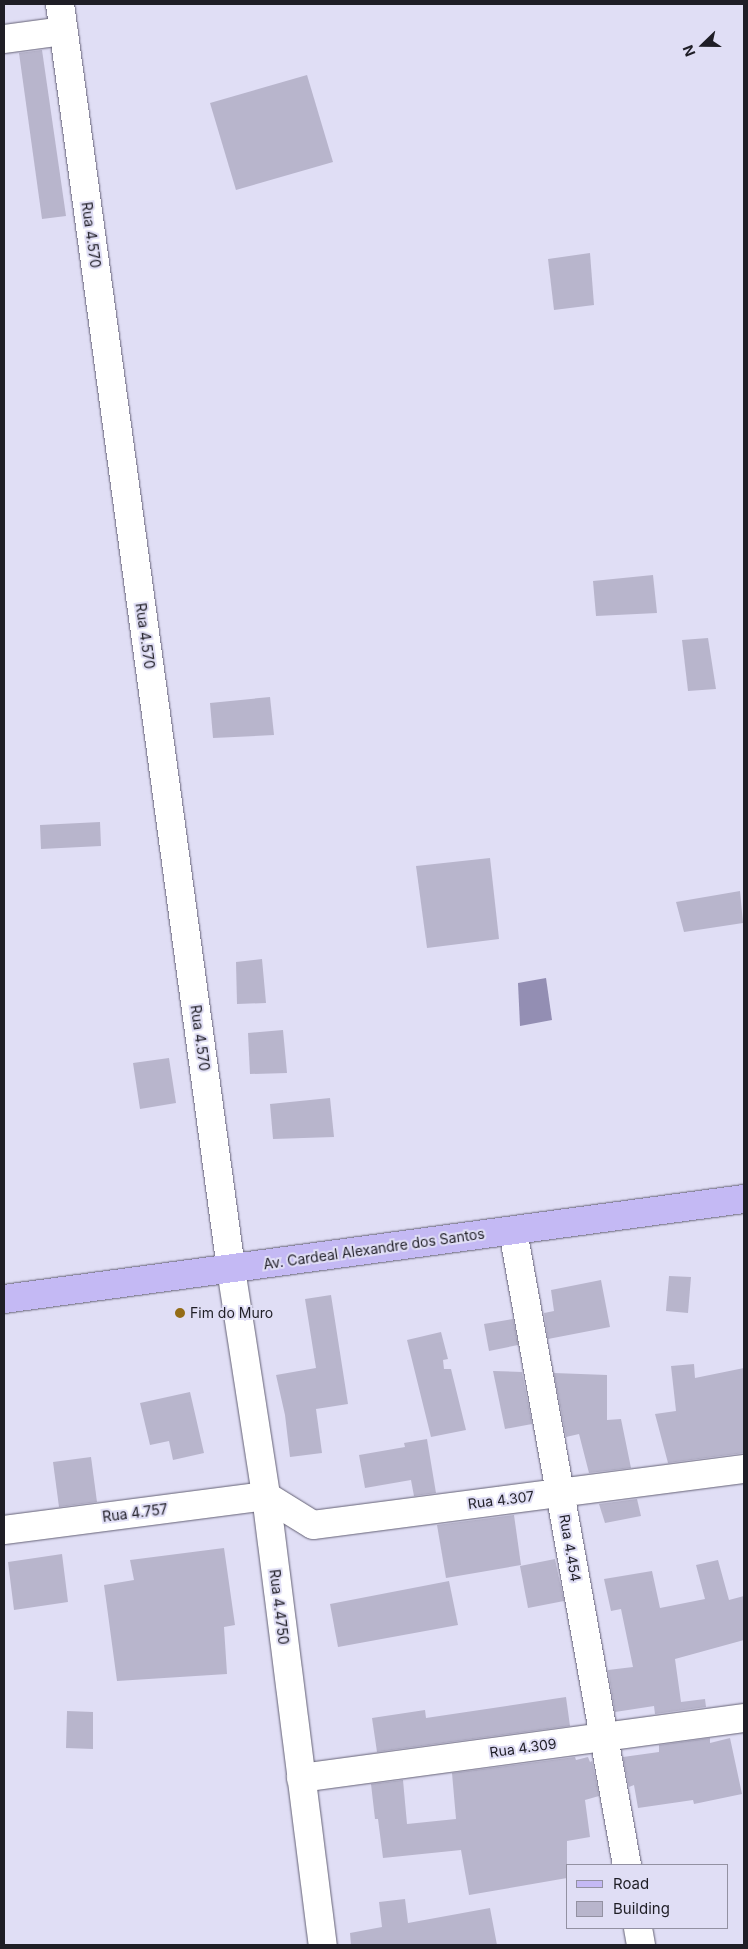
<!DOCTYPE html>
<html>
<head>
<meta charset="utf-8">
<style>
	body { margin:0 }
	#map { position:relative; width:748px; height:1949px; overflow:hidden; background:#e0def5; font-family:Inter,sans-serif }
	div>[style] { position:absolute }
	.water>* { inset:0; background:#938eb3 }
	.building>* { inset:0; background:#b8b5cc }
	.roads { filter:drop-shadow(0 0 1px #646175) drop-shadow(0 0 1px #646175) }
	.minor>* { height:28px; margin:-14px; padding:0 14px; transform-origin:14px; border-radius:14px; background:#fff }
	.major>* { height:28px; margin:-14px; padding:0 14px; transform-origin:14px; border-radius:14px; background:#c4b9f4 }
	.dots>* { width:14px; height:14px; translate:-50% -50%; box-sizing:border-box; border:2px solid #e0def5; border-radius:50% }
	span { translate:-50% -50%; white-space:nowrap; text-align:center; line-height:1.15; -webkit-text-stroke:4px #e0def5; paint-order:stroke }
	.street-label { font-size:14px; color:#1f1e26 }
	.poi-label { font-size:14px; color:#1f1e26 }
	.left { translate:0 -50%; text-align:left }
	.frame { position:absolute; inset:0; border:5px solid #1f1e26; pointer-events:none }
	.legend { position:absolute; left:566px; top:1864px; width:162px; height:65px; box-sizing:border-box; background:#e0def5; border:1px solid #9391a2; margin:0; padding:6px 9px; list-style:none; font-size:15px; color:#1f1e26 }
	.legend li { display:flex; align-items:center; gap:10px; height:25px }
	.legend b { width:25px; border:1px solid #9391a2 }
	.north { position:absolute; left:678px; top:20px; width:50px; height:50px; -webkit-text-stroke:4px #e0def5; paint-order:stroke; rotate:248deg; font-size:14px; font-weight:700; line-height:20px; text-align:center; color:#1f1e26 }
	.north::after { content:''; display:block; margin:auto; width:18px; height:22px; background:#1f1e26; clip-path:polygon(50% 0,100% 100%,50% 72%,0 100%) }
</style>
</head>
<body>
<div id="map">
	<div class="water">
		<i style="clip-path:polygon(546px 978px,552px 1020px,520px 1026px,518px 983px)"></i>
	</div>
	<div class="building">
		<i style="clip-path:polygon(42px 50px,66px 216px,42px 219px,19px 53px)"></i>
		<i style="clip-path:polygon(307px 75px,333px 162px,236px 190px,210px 103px)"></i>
		<i style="clip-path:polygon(590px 253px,594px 305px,554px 310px,548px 259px)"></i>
		<i style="clip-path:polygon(653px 575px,657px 613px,596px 616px,593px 581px)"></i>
		<i style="clip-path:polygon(708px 638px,716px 689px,688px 691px,682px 640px)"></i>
		<i style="clip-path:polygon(270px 697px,274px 735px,213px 738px,210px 703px)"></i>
		<i style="clip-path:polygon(100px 822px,101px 846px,41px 849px,40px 825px)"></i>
		<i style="clip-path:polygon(490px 858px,499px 939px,427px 948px,416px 866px)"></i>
		<i style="clip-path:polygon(740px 891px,743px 923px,684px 932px,676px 902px)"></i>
		<i style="clip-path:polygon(262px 959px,266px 1003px,237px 1004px,236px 962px)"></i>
		<i style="clip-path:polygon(283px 1030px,287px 1073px,250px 1074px,248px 1033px)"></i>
		<i style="clip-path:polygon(169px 1058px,176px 1103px,140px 1109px,133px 1063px)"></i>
		<i style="clip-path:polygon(330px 1098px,334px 1137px,273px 1139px,270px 1104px)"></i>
		<i style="clip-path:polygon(669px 1276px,691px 1277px,688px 1313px,666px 1311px)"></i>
		<i style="clip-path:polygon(601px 1280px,610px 1327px,548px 1339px,544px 1313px,554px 1311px,551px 1290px)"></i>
		<i style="clip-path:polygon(331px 1295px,348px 1404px,316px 1409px,322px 1453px,290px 1457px,285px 1415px,276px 1375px,316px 1368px,305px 1299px)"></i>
		<i style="clip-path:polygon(513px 1319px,518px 1345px,489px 1351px,484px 1324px)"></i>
		<i style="clip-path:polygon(441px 1332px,448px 1359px,443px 1360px,444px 1369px,451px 1369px,466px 1430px,431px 1437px,407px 1340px)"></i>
		<i style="clip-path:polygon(694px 1364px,695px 1378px,744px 1368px,744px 1453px,668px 1463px,655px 1414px,676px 1411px,671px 1366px)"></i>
		<i style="clip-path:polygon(493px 1371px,522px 1372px,532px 1424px,505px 1429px)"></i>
		<i style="clip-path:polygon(554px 1373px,607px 1375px,607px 1420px,621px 1419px,631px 1468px,589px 1473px,579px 1434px,566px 1437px)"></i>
		<i style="clip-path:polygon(190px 1392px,204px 1453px,173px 1460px,169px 1441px,150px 1445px,140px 1403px)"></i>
		<i style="clip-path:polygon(427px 1439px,436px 1493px,414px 1496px,411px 1480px,365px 1488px,359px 1455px,405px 1447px,404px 1443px)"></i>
		<i style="clip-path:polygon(91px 1457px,97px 1502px,59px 1507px,53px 1462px)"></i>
		<i style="clip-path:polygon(637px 1499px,641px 1516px,605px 1523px,599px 1504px)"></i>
		<i style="clip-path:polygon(514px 1515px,521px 1565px,446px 1578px,437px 1525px)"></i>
		<i style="clip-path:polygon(224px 1548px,235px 1625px,224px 1627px,227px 1674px,117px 1681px,104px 1585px,134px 1580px,130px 1560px)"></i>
		<i style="clip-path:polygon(62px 1554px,68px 1602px,14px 1610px,8px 1562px)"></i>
		<i style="clip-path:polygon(555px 1559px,564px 1601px,528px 1608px,520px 1566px)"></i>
		<i style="clip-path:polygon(718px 1560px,729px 1600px,744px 1596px,744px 1640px,675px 1659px,681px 1702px,705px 1699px,706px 1707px,655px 1714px,654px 1706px,615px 1712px,608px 1670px,633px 1667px,621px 1609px,611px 1611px,604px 1579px,652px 1571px,660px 1608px,705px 1599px,696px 1565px)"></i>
		<i style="clip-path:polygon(449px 1581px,458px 1625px,338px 1647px,330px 1604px)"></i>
		<i style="clip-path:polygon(566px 1697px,570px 1726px,377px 1752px,372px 1718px,425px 1710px,426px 1718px)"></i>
		<i style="clip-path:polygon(67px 1711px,93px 1712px,93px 1749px,66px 1748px)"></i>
		<i style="clip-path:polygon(710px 1738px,710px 1743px,730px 1738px,742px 1794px,694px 1804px,693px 1800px,638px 1808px,634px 1785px,629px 1787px,623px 1757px,659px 1752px,659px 1745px)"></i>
		<i style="clip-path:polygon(575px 1757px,576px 1760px,588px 1757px,590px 1762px,592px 1761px,599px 1796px,585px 1800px,590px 1837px,567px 1841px,567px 1878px,469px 1895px,461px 1850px,383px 1858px,378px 1819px,375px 1819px,371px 1784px,403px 1780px,407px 1824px,456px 1819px,452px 1773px)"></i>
		<i style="clip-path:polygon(405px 1899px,408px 1923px,490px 1908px,497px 1945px,351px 1945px,350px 1933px,382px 1927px,379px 1902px)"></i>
	</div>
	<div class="roads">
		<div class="minor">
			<i style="left:60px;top:4px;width:1277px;rotate:82.3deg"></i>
			<i style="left:231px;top:1269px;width:230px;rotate:81.2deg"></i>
			<i style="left:266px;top:1496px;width:453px;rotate:82.8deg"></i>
			<i style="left:4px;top:39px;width:60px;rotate:-7.7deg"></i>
			<i style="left:513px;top:1231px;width:644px;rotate:79.81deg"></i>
			<i style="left:4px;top:1530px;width:264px;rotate:-7.4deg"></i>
			<i style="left:266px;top:1496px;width:55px;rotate:31.7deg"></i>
			<i style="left:313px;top:1525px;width:435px;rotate:-7.4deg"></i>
			<i style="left:301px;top:1778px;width:447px;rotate:-7.7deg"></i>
			<i style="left:638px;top:1928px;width:17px;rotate:80deg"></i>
		</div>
		<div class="major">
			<i style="left:4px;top:1299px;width:747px;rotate:-7.7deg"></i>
		</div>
	</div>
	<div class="dots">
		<i style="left:180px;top:1313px;background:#946c16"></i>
	</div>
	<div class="street-label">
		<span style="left:91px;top:235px;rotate:82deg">Rua 4.570</span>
		<span style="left:145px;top:636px;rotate:82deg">Rua 4.570</span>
		<span style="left:200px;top:1038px;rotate:82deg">Rua 4.570</span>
		<span style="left:374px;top:1249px;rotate:-8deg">Av. Cardeal Alexandre dos Santos</span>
		<span style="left:501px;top:1500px;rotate:-7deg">Rua 4.307</span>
		<span style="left:135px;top:1513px;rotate:-7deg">Rua 4.757</span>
		<span style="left:570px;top:1548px;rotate:80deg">Rua 4.454</span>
		<span style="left:279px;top:1607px;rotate:83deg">Rua 4.4750</span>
		<span style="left:523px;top:1748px;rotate:-8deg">Rua 4.309</span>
	</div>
	<div class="poi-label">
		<span class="left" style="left:190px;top:1313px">Fim do Muro</span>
	</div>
	<div class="frame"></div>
	<ul class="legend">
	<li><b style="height:6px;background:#c4b9f4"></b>Road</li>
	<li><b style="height:14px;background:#b8b5cc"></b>Building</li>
	</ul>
	<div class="north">N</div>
</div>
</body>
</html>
